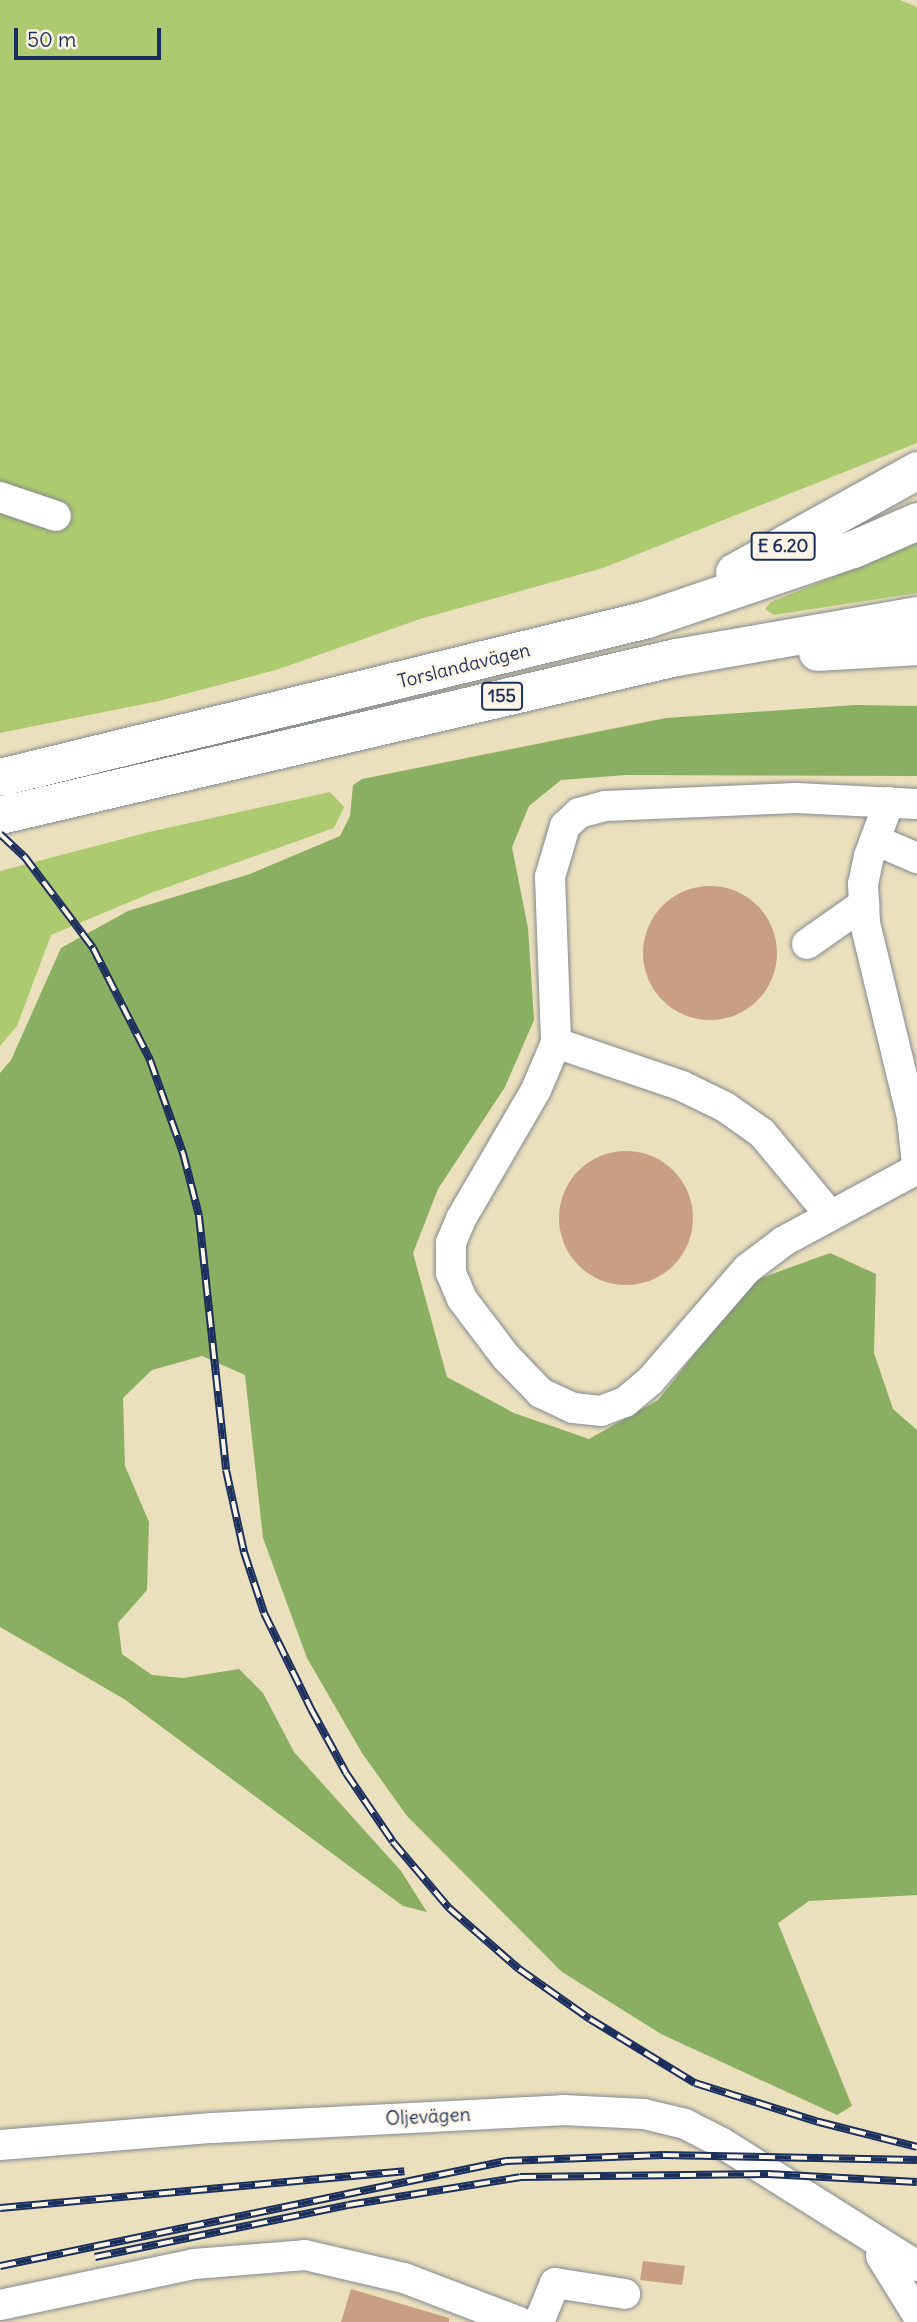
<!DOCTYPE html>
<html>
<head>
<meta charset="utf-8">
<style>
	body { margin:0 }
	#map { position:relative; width:917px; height:2322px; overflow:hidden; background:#ebe0bd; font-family:Delius,sans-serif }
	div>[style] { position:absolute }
	.green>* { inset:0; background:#aeca70 }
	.forest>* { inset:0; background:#8aae62 }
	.building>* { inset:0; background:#c89f83 }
	.round { border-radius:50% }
	.roads { filter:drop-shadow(0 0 2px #83888e) drop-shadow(0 0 2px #83888e) }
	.minor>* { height:30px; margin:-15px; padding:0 15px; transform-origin:15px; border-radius:15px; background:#fff }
	.major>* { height:37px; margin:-18.5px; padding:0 18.5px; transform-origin:18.5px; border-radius:18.5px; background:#fff }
	.rail>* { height:8px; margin-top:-4px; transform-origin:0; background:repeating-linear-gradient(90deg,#fcf5e5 0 16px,#1b2f5e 0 32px); box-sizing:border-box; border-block:2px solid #1b2f5e }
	span { translate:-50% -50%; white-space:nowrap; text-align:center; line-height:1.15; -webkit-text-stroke:5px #fcf5e5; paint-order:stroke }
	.shield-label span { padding:2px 5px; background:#fcf5e5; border:2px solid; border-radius:5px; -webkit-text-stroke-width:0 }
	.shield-label { font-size:18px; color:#1b2f5e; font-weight:700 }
	.street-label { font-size:19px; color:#1b2f5e }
	.scale { position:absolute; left:14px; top:28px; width:147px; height:32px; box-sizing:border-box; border:4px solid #1b2f5e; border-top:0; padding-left:9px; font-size:21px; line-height:24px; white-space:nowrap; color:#1b2f5e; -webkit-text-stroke:5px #fcf5e5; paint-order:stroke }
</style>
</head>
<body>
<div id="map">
	<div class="green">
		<i style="clip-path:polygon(0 0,900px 0,917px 7px,917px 443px,603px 568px,420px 619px,279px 669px,159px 701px,0 733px)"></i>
		<i style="clip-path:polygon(917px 543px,917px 593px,774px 615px,765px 609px,771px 602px)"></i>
		<i style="clip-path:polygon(330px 792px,344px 807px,334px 828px,151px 893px,51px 935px,17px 1026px,0 1046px,0 871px,149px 832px)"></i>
	</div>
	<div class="forest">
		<i style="clip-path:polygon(855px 705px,917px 706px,917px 776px,626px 775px,561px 780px,529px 806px,512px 847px,528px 928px,534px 1020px,505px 1087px,438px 1189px,413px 1253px,447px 1377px,514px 1413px,589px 1439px,658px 1400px,753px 1281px,830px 1253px,876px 1274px,874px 1353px,893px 1409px,917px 1430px,917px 1895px,809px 1901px,778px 1923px,852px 2106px,837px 2115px,661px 2034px,562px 1972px,407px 1816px,362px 1753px,307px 1658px,263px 1538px,245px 1375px,202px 1356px,152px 1370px,123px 1398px,125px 1466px,149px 1522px,147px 1590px,118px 1623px,122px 1654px,152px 1675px,183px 1678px,239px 1669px,263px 1693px,294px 1752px,401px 1871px,427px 1912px,403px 1906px,124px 1699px,0 1627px,0 1073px,11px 1060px,61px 948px,128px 911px,250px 874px,340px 836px,350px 816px,353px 785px,362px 779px,666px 718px)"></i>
	</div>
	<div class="building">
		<i class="round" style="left:643px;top:886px;width:134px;height:134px"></i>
		<i class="round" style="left:559px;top:1151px;width:134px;height:134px"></i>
		<i style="clip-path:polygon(643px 2261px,685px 2266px,682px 2285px,640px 2280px)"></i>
		<i style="clip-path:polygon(351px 2289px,449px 2318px,449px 2322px,341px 2322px)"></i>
	</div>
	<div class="roads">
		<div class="minor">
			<i style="left:0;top:497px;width:59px;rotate:18.7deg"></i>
			<i style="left:889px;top:802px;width:58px;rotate:110.3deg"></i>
			<i style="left:869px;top:856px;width:29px;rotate:102deg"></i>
			<i style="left:863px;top:884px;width:39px;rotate:87deg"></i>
			<i style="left:865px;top:923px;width:201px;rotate:76.4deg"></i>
			<i style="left:912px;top:1118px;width:46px;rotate:83.8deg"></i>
			<i style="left:917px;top:804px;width:121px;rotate:-177.2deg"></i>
			<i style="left:796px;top:798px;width:191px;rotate:177.6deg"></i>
			<i style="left:605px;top:806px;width:27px;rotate:165deg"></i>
			<i style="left:579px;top:813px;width:19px;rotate:137deg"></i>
			<i style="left:565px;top:826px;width:53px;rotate:106.4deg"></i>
			<i style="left:550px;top:877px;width:166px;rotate:87.9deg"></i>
			<i style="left:556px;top:1043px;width:51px;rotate:113.1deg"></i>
			<i style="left:536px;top:1090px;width:149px;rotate:120.2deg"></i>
			<i style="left:461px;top:1219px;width:26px;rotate:113deg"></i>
			<i style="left:451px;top:1243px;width:30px;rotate:90deg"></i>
			<i style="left:451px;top:1273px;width:28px;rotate:67deg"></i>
			<i style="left:462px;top:1299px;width:73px;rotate:52.8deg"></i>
			<i style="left:506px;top:1357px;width:50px;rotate:45.8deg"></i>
			<i style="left:541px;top:1393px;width:35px;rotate:25deg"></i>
			<i style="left:573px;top:1408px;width:28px;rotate:6deg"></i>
			<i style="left:601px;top:1411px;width:26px;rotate:-21deg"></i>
			<i style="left:625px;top:1402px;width:33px;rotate:-40deg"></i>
			<i style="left:650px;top:1381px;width:148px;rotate:-49.1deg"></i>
			<i style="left:747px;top:1269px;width:46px;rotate:-37.1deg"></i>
			<i style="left:784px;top:1241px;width:151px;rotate:-28.4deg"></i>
			<i style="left:875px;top:840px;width:46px;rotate:23.2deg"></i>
			<i style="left:807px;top:944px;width:70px;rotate:-35.1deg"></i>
			<i style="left:556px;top:1043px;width:133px;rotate:18.8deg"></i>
			<i style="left:682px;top:1086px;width:48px;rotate:26deg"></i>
			<i style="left:725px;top:1107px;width:45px;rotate:35.1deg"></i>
			<i style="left:762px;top:1133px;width:107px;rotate:50.3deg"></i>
			<i style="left:0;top:2145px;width:213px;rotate:-4.6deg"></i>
			<i style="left:212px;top:2128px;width:351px;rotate:-2.9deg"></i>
			<i style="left:563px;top:2110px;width:81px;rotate:2.8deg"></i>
			<i style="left:644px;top:2114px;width:42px;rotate:13.7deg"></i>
			<i style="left:685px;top:2124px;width:42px;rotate:27.2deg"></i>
			<i style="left:722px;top:2143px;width:231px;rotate:32.2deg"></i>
			<i style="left:881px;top:2256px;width:68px;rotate:58.2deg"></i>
			<i style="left:0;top:2305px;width:198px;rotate:-11.9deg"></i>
			<i style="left:194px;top:2264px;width:111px;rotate:-4.6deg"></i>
			<i style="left:305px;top:2255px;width:102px;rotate:13.1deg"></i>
			<i style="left:404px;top:2278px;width:123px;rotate:20.9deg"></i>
			<i style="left:539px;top:2322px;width:42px;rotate:-67.7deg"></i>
			<i style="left:555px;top:2283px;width:71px;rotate:8.9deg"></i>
		</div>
		<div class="major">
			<i style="left:734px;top:572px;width:210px;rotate:-29.1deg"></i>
			<i style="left:817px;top:652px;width:100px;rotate:-3.4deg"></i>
			<i style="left:0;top:777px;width:666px;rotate:-13.72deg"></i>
			<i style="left:647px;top:619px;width:218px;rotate:-18.8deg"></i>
			<i style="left:853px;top:549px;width:70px;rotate:-23.6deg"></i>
			<i style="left:0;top:815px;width:694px;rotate:-13.16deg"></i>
			<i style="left:676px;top:657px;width:245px;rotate:-9.9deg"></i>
		</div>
	</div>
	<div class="rail">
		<i style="left:0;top:834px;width:33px;rotate:43deg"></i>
		<i style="left:24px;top:856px;width:115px;rotate:53.1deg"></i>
		<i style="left:93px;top:948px;width:126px;rotate:63deg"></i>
		<i style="left:150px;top:1060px;width:99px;rotate:70.5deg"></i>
		<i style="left:183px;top:1153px;width:65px;rotate:75.7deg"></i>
		<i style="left:199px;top:1216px;width:255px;rotate:83.9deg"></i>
		<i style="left:226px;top:1470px;width:84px;rotate:77.6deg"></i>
		<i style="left:244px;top:1552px;width:64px;rotate:71.8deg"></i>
		<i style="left:264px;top:1613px;width:107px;rotate:63.9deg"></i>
		<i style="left:311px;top:1709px;width:73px;rotate:61.3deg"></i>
		<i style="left:346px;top:1773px;width:83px;rotate:55.7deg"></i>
		<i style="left:393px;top:1842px;width:87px;rotate:49.7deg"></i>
		<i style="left:449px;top:1908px;width:93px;rotate:41.1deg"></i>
		<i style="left:519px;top:1969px;width:87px;rotate:35.2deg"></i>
		<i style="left:590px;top:2019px;width:123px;rotate:31.4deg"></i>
		<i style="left:695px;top:2083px;width:130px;rotate:17.5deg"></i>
		<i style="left:819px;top:2122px;width:101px;rotate:14.3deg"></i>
		<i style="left:0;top:2208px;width:406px;rotate:-5.2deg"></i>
		<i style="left:95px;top:2257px;width:258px;rotate:-11.6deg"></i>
		<i style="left:348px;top:2205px;width:174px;rotate:-9.2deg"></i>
		<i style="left:520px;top:2177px;width:248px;rotate:-0.7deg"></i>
		<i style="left:768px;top:2174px;width:149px;rotate:3.1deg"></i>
		<i style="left:0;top:2266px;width:517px;rotate:-11.72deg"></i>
		<i style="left:506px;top:2161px;width:157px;rotate:-2.2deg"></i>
		<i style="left:663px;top:2155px;width:254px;rotate:1.1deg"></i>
	</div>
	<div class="shield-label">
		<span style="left:783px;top:546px">E 6.20</span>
		<span style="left:502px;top:696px">155</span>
	</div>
	<div class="street-label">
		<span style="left:464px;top:666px;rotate:-14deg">Torslandavägen</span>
		<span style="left:428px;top:2117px;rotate:-3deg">Oljevägen</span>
	</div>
	<div class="scale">50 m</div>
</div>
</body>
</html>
